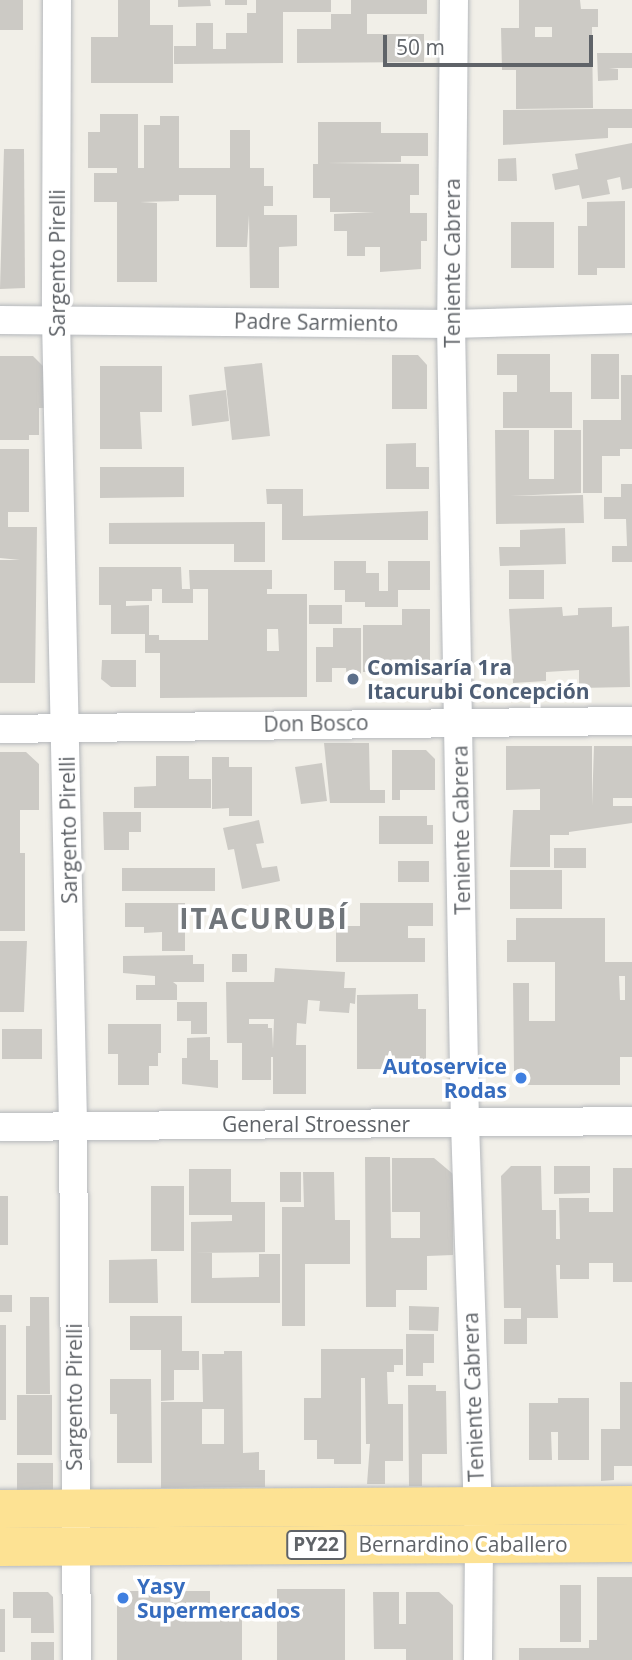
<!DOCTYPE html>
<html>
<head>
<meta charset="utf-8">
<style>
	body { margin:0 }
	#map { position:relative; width:632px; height:1660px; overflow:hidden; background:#f1efe8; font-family:"Open Sans",sans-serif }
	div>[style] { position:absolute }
	.building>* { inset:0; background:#cccac5 }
	.roads { filter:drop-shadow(0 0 2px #b5b8bc) drop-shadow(0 0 2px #b5b8bc) }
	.street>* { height:28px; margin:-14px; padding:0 14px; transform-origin:14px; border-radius:14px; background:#fff }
	.highway>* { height:38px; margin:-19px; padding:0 19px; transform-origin:19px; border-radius:19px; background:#fde293 }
	.dots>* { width:19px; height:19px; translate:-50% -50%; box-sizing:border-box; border:4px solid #fff; border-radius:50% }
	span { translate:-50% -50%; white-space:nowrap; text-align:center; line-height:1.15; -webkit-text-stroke:7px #fff; paint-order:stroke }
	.shield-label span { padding:2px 5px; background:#fff; border:2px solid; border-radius:5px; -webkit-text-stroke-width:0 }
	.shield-label { font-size:19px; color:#5f6368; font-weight:700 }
	.street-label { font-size:21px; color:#5f6368 }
	.service-label { font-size:21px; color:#4e5e75; font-weight:700 }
	.left { translate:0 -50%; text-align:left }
	.shop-label { font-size:21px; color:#366cbe; font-weight:700 }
	.right { translate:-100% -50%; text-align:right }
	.district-label { font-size:28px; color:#70757a; font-weight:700; letter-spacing:2px }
	.scale { position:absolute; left:383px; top:35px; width:210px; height:32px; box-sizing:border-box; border:4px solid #5f6368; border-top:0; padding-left:9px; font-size:21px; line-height:24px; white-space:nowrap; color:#5f6368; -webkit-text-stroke:5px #fff; paint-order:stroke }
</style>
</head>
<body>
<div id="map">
	<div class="building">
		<i style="clip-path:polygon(0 0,23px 0,23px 30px,0 30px)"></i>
		<i style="clip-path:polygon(118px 0,150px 0,150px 25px,173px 25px,173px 83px,91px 83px,91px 37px,118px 37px)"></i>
		<i style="clip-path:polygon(178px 0,210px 0,211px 6px,178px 7px)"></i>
		<i style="clip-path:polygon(225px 0,247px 0,247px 5px,225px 5px)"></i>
		<i style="clip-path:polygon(256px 0,331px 0,331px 12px,283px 12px,283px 63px,174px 64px,174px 46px,196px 46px,196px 23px,213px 23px,213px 49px,226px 49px,226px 33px,247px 33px,247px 13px,256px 13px)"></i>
		<i style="clip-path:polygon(351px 0,427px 0,427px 14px,367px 14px,367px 34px,424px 34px,424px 62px,297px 63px,297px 29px,331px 29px,331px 14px,351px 14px)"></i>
		<i style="clip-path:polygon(evenodd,519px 0,580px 0,581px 9px,598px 9px,598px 27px,592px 27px,593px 108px,516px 109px,516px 70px,502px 70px,501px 28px,519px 28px,519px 0,535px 27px,552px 27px,552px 37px,535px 37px,535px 27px)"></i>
		<i style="clip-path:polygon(597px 53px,632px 53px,632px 68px,609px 68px,618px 69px,618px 80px,598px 81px)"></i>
		<i style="clip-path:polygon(597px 109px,632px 109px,632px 128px,608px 128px,608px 138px,503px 145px,503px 110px)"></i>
		<i style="clip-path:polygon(100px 114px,138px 114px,138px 168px,144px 168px,144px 125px,160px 125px,160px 116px,179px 116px,179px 168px,230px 168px,230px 130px,250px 130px,250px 168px,264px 168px,264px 186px,273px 186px,273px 206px,264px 206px,264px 215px,297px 215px,297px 246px,279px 247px,279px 288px,250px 288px,249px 215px,247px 247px,216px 247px,216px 195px,179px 195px,179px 201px,140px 202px,157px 203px,157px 282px,117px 282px,117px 202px,94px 202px,94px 173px,117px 173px,117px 168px,88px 168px,88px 132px,100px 132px)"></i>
		<i style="clip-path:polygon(318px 122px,381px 122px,381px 133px,428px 133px,428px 156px,401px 156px,401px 162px,327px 163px,419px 164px,419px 195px,410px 195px,410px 213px,427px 213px,427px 241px,421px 241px,421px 269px,380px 272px,380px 247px,365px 247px,365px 256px,347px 256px,347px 231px,334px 231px,334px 214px,375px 212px,330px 212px,330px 198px,313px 198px,313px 164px,318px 164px)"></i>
		<i style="clip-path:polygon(632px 143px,632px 188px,622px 190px,620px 177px,607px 180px,610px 194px,582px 199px,579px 185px,555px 190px,552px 174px,578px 169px,575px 154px)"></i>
		<i style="clip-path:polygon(4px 149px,24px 149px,25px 288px,0 289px)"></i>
		<i style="clip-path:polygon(516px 158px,517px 181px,498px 181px,498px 159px)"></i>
		<i style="clip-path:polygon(625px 201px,625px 268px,597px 268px,597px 275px,578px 275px,578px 226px,587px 226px,587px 202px)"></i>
		<i style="clip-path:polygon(511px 222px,554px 222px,554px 268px,511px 268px)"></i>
		<i style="clip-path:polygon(497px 354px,550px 354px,550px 392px,572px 392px,572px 428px,503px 428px,503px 392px,517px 392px,517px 375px,497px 375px)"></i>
		<i style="clip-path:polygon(591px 354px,619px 354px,619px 399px,591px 399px)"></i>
		<i style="clip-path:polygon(392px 355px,418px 355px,427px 365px,427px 409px,392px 409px)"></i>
		<i style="clip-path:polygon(0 356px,33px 356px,45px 368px,45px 408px,39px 408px,39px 435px,29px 435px,29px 440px,0 440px)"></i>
		<i style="clip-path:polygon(262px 363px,270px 436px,232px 440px,224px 367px)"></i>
		<i style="clip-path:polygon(100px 366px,162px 366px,162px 412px,140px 412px,142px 449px,100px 449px)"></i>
		<i style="clip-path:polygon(621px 375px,632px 375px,632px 449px,620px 449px,620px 456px,602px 456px,602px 493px,583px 493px,583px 420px,621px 420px)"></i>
		<i style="clip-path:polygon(226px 390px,229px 421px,192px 426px,189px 395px)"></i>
		<i style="clip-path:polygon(495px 430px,529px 430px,529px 479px,554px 479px,554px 430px,581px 430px,581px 493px,510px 496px,583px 495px,584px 523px,496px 524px)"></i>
		<i style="clip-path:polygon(416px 443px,416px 467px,429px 467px,429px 489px,386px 489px,386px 444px)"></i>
		<i style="clip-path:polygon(0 449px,29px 449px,29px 512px,8px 512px,8px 527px,37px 527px,35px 683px,0 683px,0 560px,20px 560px,0 558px)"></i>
		<i style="clip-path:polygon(100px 467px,184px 467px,184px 497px,100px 498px)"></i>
		<i style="clip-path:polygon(621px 484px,632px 484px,632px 562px,612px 562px,612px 546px,627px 546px,626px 519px,604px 519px,604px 497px,621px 497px)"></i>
		<i style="clip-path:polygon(266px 489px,303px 489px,303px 516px,428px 511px,428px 540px,282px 540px,282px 504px,267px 504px)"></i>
		<i style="clip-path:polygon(265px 522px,265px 562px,234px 562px,234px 544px,109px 544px,109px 523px)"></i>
		<i style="clip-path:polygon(565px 528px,566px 564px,500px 566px,499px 547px,520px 547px,520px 530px)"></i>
		<i style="clip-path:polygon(334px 561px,366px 561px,366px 573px,379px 573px,379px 591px,388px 591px,388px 561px,430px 561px,430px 590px,398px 590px,398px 607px,365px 607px,365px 602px,345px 602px,345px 590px,334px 590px)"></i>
		<i style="clip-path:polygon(evenodd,99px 567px,181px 567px,182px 589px,190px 589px,189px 570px,272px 570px,272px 589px,267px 589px,267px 594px,307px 594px,307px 697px,160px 698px,160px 653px,145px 653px,145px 634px,111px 634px,111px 605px,99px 605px,99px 567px,152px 589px,162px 589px,162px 603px,193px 603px,193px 589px,208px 589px,208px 640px,159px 640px,159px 635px,149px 635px,149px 605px,126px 606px,126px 601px,152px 601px,152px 589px,99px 567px,267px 629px,278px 629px,279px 651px,267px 651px,267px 629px)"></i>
		<i style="clip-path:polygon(509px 570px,544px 570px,544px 599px,509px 599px)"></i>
		<i style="clip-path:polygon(309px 605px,342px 605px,342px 624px,309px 624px)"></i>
		<i style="clip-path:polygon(562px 607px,563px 616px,578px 615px,578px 608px,612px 607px,612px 627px,629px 626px,630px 687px,579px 688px,579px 670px,546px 672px,546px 681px,513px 683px,509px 609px)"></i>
		<i style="clip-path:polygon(402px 609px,430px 609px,430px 672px,363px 672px,363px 625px,402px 625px)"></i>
		<i style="clip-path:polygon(333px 628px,361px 628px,361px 679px,347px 680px,346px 668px,332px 668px,332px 682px,316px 682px,316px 647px,333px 647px)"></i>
		<i style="clip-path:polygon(102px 660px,136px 660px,136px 687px,111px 687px,101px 679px)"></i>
		<i style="clip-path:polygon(324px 743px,369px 743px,370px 790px,385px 790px,385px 803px,330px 803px)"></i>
		<i style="clip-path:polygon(506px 746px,592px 746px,592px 806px,594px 746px,632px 746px,632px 798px,613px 798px,613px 806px,632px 806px,632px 823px,569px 832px,569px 835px,550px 835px,550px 867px,510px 867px,513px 810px,540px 810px,540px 789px,506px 790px)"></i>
		<i style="clip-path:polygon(392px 750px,426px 750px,435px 759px,435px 790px,400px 790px,400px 800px,392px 800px)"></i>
		<i style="clip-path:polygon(0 752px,26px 752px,39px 764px,39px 810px,20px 810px,20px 853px,25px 853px,25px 931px,0 931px)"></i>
		<i style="clip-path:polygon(156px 756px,189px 756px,189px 779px,211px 779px,211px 808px,134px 808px,134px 787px,156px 786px)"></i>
		<i style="clip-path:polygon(212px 757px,229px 757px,229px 767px,252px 767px,252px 816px,229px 816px,229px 808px,212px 809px)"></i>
		<i style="clip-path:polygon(322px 763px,327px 801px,301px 804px,295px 767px)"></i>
		<i style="clip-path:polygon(103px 812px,141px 812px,141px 832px,129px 832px,129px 850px,104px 850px)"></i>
		<i style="clip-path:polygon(379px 816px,427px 816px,427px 825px,433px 825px,433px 844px,379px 844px)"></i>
		<i style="clip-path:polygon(259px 820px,264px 843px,256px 844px,262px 868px,277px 866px,280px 881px,242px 889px,234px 849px,228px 850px,223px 828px)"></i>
		<i style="clip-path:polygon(554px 848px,586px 848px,586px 868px,554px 868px)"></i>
		<i style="clip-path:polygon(398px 861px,429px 861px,429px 882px,398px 882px)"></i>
		<i style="clip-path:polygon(122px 868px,215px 868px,215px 891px,122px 891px)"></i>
		<i style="clip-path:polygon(510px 870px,562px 870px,562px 909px,510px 909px)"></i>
		<i style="clip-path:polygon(125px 903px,185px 903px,185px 951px,162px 951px,162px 932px,144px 933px,144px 927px,125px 927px)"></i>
		<i style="clip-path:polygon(360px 903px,433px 903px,433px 926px,408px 926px,408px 938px,425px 938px,425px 962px,336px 962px,336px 926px,360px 926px)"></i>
		<i style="clip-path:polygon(evenodd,516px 918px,605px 918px,605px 962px,632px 962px,632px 1057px,620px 1057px,620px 1085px,527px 1085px,514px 1071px,513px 983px,529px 983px,529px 1021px,555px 1021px,555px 962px,507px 962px,507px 940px,516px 940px,516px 918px,619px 976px,625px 976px,625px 1000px,620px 1000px,619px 976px)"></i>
		<i style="clip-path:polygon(0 941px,27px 941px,24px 1012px,0 1012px)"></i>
		<i style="clip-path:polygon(232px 954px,247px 954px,247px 972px,232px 972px)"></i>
		<i style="clip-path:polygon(193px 955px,193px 964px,204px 964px,204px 982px,173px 982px,177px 985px,177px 1000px,136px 1000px,136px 985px,155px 985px,155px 976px,123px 973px,123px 956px)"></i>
		<i style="clip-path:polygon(evenodd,275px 968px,345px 972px,344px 988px,356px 988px,355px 1004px,350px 1003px,349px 1013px,319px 1011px,320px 1001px,308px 1000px,306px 1024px,297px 1023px,296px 1045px,306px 1045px,306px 1094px,273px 1094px,273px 1057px,271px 1057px,271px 1080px,242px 1080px,242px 1043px,227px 1043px,226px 982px,274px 982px,275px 968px,249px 1019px,274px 1019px,273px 1049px,272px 1028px,268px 1028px,268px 1024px,249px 1024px,249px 1019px)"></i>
		<i style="clip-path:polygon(418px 994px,418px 1009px,426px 1009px,426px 1062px,394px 1062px,394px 1069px,357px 1069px,357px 995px)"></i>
		<i style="clip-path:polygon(177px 1002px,207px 1002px,207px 1034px,191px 1034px,191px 1021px,177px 1021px)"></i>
		<i style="clip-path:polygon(108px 1024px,161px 1024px,161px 1053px,158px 1053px,158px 1066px,149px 1066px,149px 1085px,118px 1085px,118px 1054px,108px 1054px)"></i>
		<i style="clip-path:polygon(2px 1029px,42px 1029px,42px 1059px,2px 1059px)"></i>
		<i style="clip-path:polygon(210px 1037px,210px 1060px,218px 1060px,218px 1088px,182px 1084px,182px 1058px,187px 1058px,187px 1038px)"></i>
		<i style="clip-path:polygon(365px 1157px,390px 1157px,391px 1238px,420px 1238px,420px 1212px,392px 1212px,392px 1158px,434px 1158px,453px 1174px,453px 1255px,427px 1256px,427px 1290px,396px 1290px,396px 1307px,366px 1307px)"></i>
		<i style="clip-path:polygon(511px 1166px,541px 1166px,542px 1210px,556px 1210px,556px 1239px,560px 1239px,559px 1198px,589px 1198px,589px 1212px,613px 1212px,613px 1168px,632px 1168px,632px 1282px,613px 1282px,613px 1263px,589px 1263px,589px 1279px,560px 1279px,560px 1265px,556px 1265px,558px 1318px,527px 1318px,527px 1344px,504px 1344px,504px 1319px,521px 1319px,521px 1308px,504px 1308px,501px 1176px)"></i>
		<i style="clip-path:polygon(554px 1166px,590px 1166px,590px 1193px,554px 1194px)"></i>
		<i style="clip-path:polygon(189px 1169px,231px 1169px,231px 1202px,265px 1202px,265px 1252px,194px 1253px,212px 1253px,212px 1278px,259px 1277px,259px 1254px,280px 1254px,280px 1303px,191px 1303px,191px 1222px,232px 1221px,232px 1215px,189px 1215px)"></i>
		<i style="clip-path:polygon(280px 1172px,301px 1172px,301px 1202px,280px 1202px)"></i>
		<i style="clip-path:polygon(303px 1172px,334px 1172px,335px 1220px,350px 1220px,350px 1264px,305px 1264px,305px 1326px,282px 1326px,282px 1207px,304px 1207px)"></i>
		<i style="clip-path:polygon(151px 1186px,184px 1186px,184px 1251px,151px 1251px)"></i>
		<i style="clip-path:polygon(0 1196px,8px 1196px,8px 1245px,0 1245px)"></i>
		<i style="clip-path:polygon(157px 1259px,158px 1303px,109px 1303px,109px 1260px)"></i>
		<i style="clip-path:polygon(0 1295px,12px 1295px,12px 1312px,0 1312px)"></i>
		<i style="clip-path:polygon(30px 1297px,49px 1297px,50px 1394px,26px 1394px,26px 1326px,30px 1326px)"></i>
		<i style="clip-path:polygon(409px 1306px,439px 1307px,438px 1331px,409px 1330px)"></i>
		<i style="clip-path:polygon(130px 1316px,182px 1316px,182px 1351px,199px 1351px,199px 1370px,174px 1370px,174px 1400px,161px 1401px,161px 1350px,130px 1350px)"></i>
		<i style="clip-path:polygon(0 1325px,6px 1325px,6px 1420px,0 1420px)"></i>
		<i style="clip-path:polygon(406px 1334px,434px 1334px,434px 1363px,423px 1363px,423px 1376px,406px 1376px)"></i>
		<i style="clip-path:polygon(321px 1349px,403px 1349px,403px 1365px,394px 1365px,394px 1372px,387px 1372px,388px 1404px,403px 1404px,403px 1461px,385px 1461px,385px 1484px,367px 1484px,370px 1444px,366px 1444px,365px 1378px,361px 1378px,361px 1464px,334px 1464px,334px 1459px,317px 1459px,317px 1440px,304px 1440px,304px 1398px,321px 1398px)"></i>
		<i style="clip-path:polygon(evenodd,224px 1351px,242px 1351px,243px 1453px,259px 1452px,259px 1470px,265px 1470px,265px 1487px,161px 1488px,161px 1402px,203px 1402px,202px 1354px,224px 1354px,224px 1351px,202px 1409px,224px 1409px,224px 1444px,202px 1444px,202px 1409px)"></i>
		<i style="clip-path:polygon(110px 1379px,151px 1379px,152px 1463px,117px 1463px,117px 1414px,110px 1414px)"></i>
		<i style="clip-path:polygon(620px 1382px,632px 1382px,632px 1466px,614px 1466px,614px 1480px,601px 1481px,601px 1429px,620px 1429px)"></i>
		<i style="clip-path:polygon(408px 1385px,436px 1385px,436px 1391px,446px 1391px,447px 1454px,422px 1454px,422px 1486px,409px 1486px)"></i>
		<i style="clip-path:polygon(17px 1395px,52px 1395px,52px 1455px,17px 1455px)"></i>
		<i style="clip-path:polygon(558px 1398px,589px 1398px,589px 1460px,558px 1460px,558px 1432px,551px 1432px,552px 1460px,529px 1460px,529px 1403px,558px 1403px)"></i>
		<i style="clip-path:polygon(17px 1463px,53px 1463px,53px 1492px,17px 1492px)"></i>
		<i style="clip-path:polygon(597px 1577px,632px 1577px,632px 1660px,519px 1660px,519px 1648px,589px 1648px,589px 1640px,597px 1640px)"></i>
		<i style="clip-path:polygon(560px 1585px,581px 1585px,581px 1642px,560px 1642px)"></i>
		<i style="clip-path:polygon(277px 1589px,345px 1589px,345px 1660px,277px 1660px)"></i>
		<i style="clip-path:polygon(128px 1591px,210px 1591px,210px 1613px,242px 1613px,242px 1660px,117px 1660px,117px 1604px)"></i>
		<i style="clip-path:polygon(13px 1592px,48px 1592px,53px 1597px,54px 1633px,31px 1633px,31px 1618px,13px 1618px)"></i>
		<i style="clip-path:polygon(373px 1592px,399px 1592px,399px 1624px,406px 1624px,406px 1592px,439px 1592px,453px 1605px,453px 1660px,406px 1660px,406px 1649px,374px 1649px)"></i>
		<i style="clip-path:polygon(0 1609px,5px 1609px,5px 1652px,0 1652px)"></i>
		<i style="clip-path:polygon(31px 1642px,54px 1642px,54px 1660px,31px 1660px)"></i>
	</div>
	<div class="roads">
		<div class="street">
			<i style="left:57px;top:0;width:319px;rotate:90.2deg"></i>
			<i style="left:56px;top:319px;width:806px;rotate:88.79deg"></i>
			<i style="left:73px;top:1125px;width:535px;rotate:89.57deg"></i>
			<i style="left:454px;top:0;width:324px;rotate:90.5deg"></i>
			<i style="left:451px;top:324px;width:799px;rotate:89deg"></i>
			<i style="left:465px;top:1123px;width:421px;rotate:88.1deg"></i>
			<i style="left:479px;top:1544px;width:116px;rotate:90.5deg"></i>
			<i style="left:0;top:320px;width:451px;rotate:0.5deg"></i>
			<i style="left:451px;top:324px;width:181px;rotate:-1.6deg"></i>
			<i style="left:0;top:729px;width:632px;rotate:-0.73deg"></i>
			<i style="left:0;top:1127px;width:632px;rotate:-0.54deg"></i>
		</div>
		<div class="highway">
			<i style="left:0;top:1509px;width:632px;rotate:-0.36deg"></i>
			<i style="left:0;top:1547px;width:632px;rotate:-0.36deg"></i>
		</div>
	</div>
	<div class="dots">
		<i style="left:353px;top:679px;background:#5c6f8a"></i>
		<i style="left:521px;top:1078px;background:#3f7fe0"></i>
		<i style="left:123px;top:1598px;background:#3f7fe0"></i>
	</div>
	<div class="shield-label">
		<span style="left:316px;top:1545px">PY22</span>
	</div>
	<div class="street-label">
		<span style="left:57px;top:263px;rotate:-90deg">Sargento Pirelli</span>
		<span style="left:452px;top:263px;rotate:-90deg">Teniente Cabrera</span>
		<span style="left:316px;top:322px;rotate:1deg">Padre Sarmiento</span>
		<span style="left:316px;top:723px;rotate:-1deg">Don Bosco</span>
		<span style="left:68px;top:830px;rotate:-91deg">Sargento Pirelli</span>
		<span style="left:461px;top:830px;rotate:-91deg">Teniente Cabrera</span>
		<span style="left:316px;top:1124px">General Stroessner</span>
		<span style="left:74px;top:1397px;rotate:-90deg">Sargento Pirelli</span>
		<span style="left:473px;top:1397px;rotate:-92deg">Teniente Cabrera</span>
		<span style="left:463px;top:1544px">Bernardino Caballero</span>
	</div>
	<div class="service-label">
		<span class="left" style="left:367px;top:679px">Comisaría 1ra<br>Itacurubi Concepción</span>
	</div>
	<div class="shop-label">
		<span class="right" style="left:507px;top:1078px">Autoservice<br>Rodas</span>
		<span class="left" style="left:137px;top:1598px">Yasy<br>Supermercados</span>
	</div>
	<div class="district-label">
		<span style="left:264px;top:918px">ITACURUBÍ</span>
	</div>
	<div class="scale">50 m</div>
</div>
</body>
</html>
